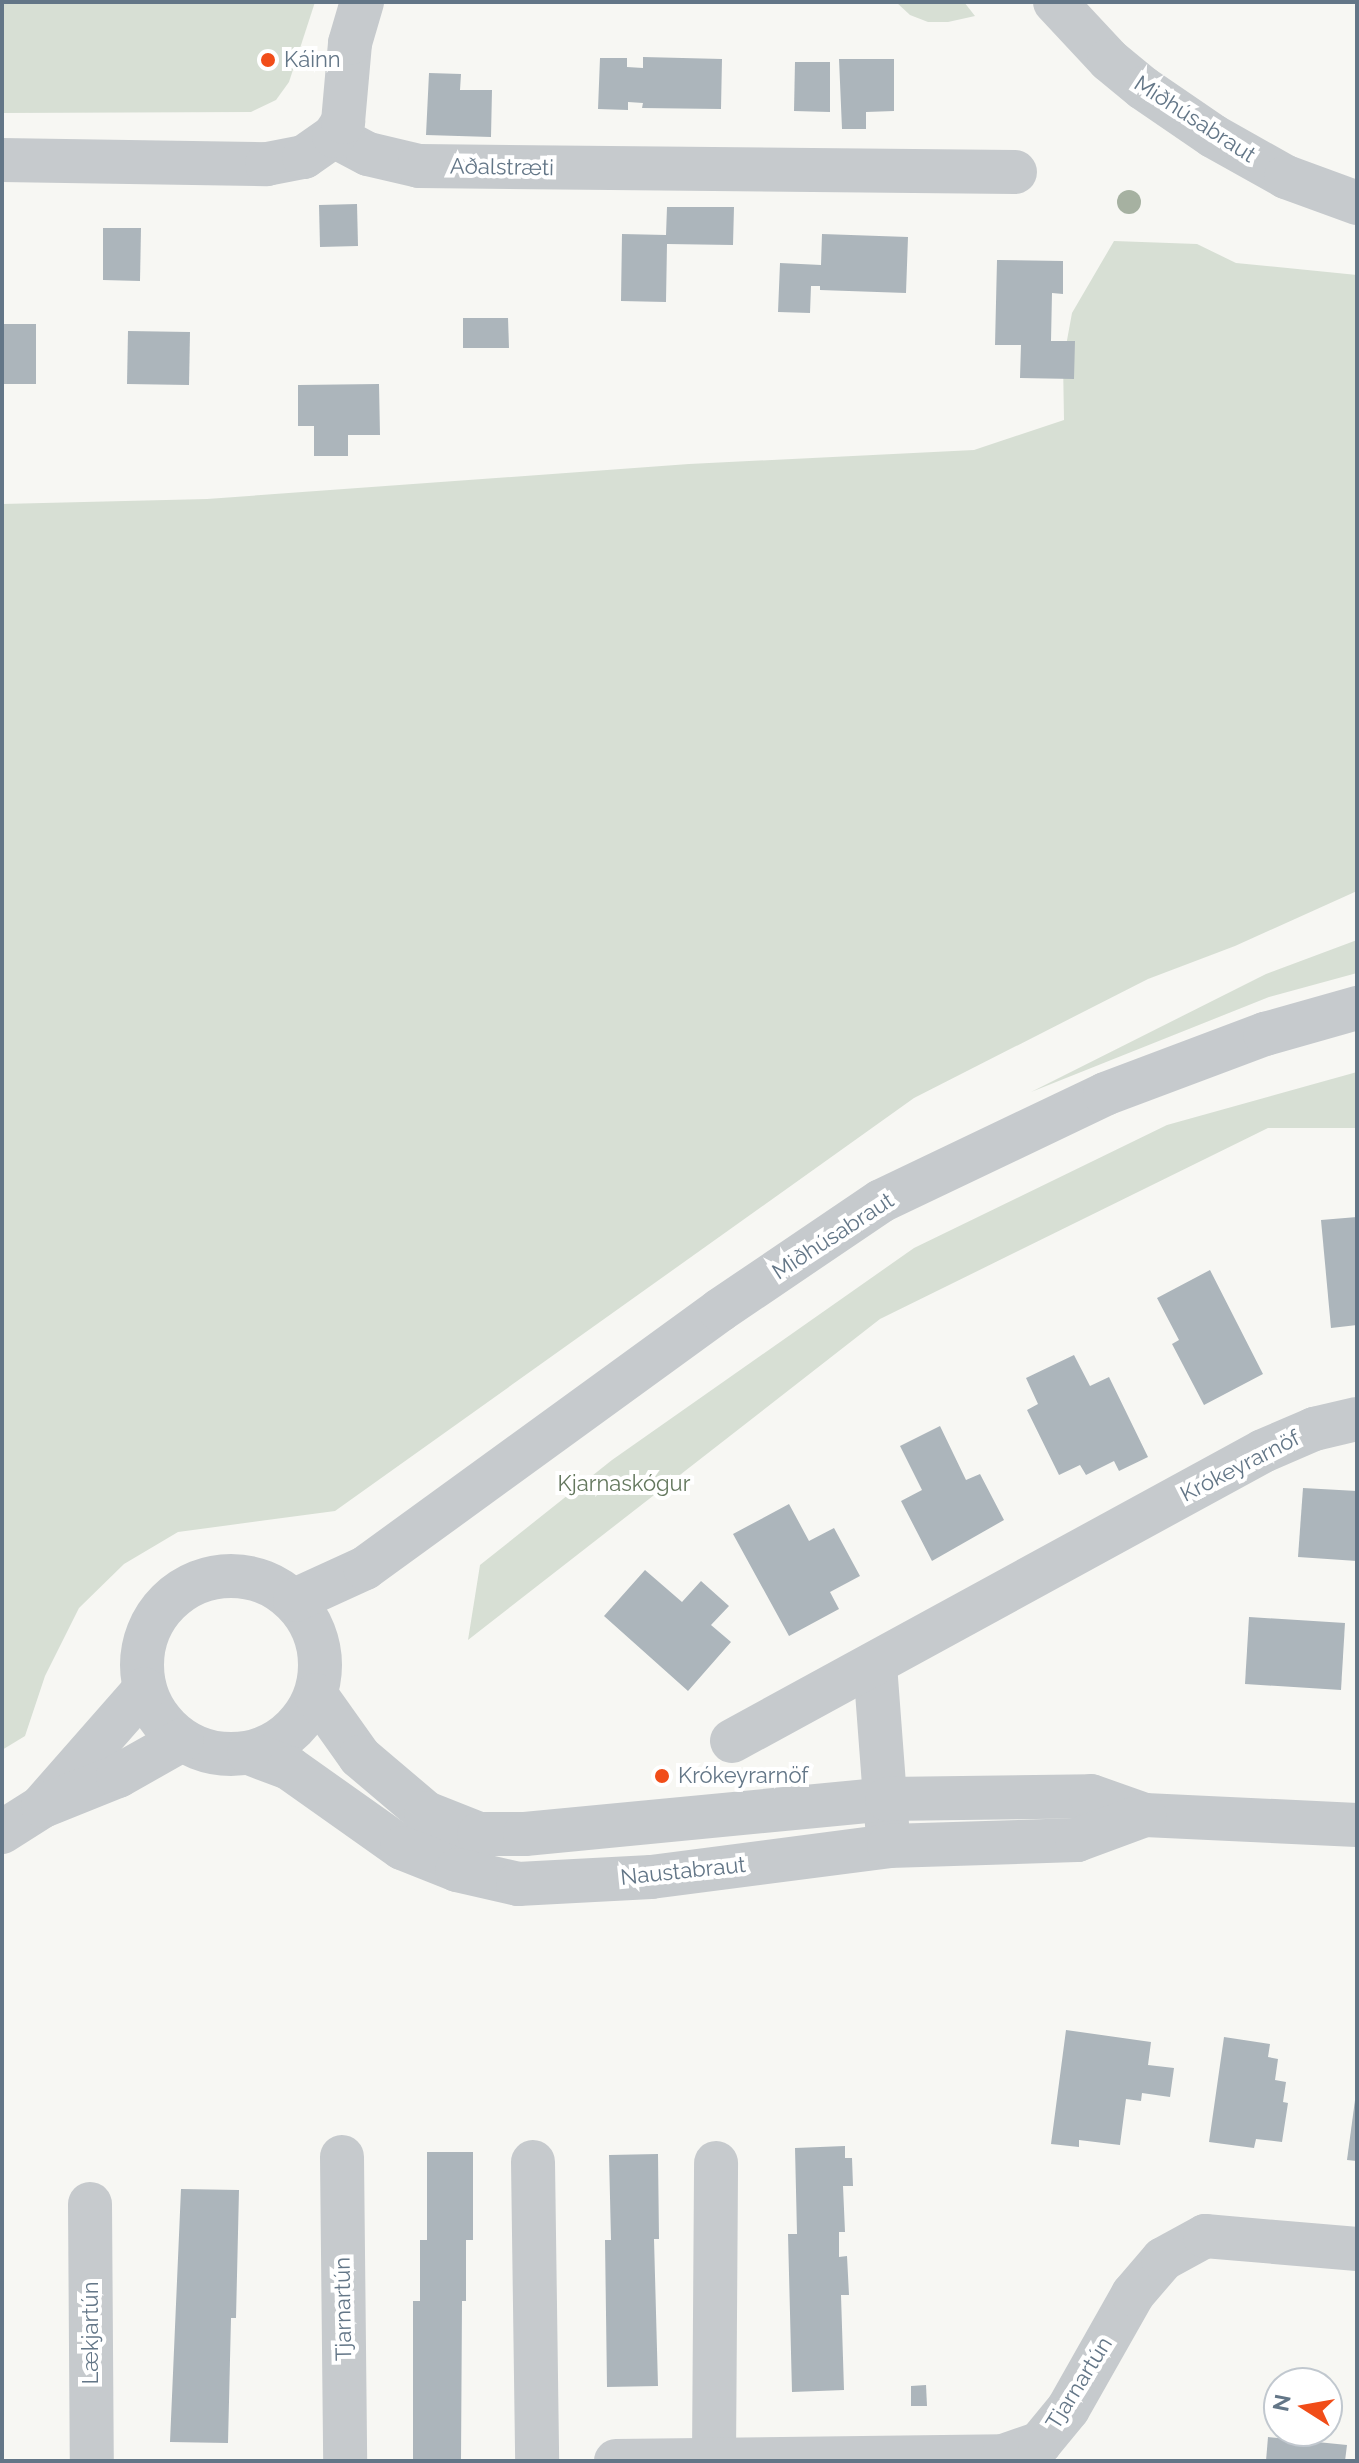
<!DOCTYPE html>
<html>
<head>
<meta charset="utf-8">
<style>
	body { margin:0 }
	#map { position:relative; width:1359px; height:2463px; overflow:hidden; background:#f7f7f3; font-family:Raleway,sans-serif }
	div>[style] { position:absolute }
	.green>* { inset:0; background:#d7dfd4 }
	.building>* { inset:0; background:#acb5bb }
	.minor>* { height:44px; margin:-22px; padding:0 22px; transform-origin:22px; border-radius:22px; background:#c6cacd }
	.tertiary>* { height:44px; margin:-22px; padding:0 22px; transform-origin:22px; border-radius:22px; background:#c6cacd }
	.tertiary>.ring { margin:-22px; padding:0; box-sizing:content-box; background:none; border:44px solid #c6cacd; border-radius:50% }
	.trees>* { width:24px; height:24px; margin:-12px; border-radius:50%; background:#a6b1a1 }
	.dots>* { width:22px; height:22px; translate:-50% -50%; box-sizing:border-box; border:4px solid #fff; border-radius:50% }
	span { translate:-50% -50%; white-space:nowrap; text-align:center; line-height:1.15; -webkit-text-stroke:8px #fff; paint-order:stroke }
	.poi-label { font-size:22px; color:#637687 }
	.left { translate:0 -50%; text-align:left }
	.street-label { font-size:22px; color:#637687 }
	.park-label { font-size:22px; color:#64785e }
	.frame { position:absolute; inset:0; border:4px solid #637687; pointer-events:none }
	.north { position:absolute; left:1263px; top:2367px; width:80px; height:80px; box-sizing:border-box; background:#fff; border:2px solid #c1c8cf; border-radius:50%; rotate:281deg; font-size:22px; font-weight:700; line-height:32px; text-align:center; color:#637687 }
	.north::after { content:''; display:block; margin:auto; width:28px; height:36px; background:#f14d19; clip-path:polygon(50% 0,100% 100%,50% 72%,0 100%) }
</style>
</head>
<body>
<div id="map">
	<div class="green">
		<i style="clip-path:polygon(2px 2px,315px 2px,289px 82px,276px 100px,251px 112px,2px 113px)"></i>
		<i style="clip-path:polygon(896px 2px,964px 2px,975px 16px,948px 22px,928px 22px,910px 15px)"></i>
		<i style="clip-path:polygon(1114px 241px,1197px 244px,1236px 263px,1357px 275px,1357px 891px,1235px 946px,1148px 979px,914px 1098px,335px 1511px,178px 1532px,124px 1564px,79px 1608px,45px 1676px,25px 1736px,2px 1750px,2px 504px,207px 499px,689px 464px,974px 450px,1064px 420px,1063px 362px,1072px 313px)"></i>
		<i style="clip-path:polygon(1357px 940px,1357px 973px,1269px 997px,1031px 1092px,1266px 974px)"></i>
		<i style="clip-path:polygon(1357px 1072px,1357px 1128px,1268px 1128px,880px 1319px,468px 1640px,480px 1565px,612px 1460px,914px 1248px,1167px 1125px)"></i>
	</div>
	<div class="building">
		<i style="clip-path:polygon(643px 57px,722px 59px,721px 109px,642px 108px,643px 103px,628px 102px,628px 110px,598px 109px,600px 58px,627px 58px,627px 67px,643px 68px)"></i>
		<i style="clip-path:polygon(839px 59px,894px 59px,894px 111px,866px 112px,866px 129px,842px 129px)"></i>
		<i style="clip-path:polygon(795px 62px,830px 62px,830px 112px,794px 111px)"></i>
		<i style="clip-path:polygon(429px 73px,461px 74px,460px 90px,492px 90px,491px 137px,426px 135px)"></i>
		<i style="clip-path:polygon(357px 204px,358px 246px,320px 247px,319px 205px)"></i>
		<i style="clip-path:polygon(667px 207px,734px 207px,733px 245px,667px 244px,666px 302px,621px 301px,622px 234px,666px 235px)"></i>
		<i style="clip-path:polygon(103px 228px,141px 228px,140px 281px,103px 280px)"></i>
		<i style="clip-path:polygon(822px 234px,908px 237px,906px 293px,820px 290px,820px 286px,811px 286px,810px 313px,778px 312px,780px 263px,821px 265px)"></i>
		<i style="clip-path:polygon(997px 260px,1063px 261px,1063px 294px,1052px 293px,1051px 341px,1075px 341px,1074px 379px,1020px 378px,1021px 345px,995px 345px)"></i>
		<i style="clip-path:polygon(463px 318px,508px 318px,509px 348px,463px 348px)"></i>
		<i style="clip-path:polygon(2px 324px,36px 324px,36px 384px,2px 384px)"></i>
		<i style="clip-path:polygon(128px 331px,190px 332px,189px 385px,127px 384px)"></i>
		<i style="clip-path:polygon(379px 384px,380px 435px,348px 435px,348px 456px,314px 456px,314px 426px,298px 426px,298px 385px)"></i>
		<i style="clip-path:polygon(1357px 1217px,1357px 1325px,1331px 1328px,1321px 1220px)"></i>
		<i style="clip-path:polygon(1210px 1270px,1263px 1374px,1204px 1405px,1172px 1344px,1179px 1340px,1157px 1298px)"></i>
		<i style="clip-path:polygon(1074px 1355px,1090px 1386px,1109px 1377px,1148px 1457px,1119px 1471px,1114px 1461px,1086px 1475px,1080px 1465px,1059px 1475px,1027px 1410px,1038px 1404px,1026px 1378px)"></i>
		<i style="clip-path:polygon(940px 1426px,966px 1480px,980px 1474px,1004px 1520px,932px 1561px,901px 1501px,922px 1490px,900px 1446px)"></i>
		<i style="clip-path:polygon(1303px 1488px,1357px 1491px,1357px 1561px,1298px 1557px)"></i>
		<i style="clip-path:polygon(789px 1504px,809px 1541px,834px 1528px,860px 1576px,830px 1592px,839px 1609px,789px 1636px,733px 1534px)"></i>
		<i style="clip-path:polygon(645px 1570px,682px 1602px,701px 1581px,729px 1606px,711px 1625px,731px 1642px,688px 1691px,604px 1616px)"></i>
		<i style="clip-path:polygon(1249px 1617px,1345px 1623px,1341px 1690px,1245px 1684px)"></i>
		<i style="clip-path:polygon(1066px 2030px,1151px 2042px,1148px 2065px,1174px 2068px,1170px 2097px,1142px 2093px,1141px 2101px,1126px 2099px,1120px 2145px,1079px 2140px,1079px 2147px,1051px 2144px)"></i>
		<i style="clip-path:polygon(1224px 2037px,1270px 2044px,1268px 2057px,1278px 2059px,1275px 2080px,1286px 2082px,1283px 2102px,1288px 2103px,1282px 2142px,1256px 2139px,1254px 2148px,1209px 2142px)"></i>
		<i style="clip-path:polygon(1355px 2100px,1357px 2100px,1357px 2161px,1347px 2160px)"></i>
		<i style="clip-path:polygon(845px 2146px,845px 2158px,852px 2158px,853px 2186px,843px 2186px,845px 2232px,839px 2232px,839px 2257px,847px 2256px,849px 2295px,841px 2295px,844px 2390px,792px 2392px,788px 2234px,797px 2234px,795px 2148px)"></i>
		<i style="clip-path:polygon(427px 2152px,473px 2152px,473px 2240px,466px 2240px,466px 2301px,462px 2301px,461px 2461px,413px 2461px,413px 2301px,420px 2301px,420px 2240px,427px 2240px)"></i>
		<i style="clip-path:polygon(658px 2154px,659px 2239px,654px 2239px,658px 2386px,607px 2387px,605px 2240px,611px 2240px,609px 2155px)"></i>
		<i style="clip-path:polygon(181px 2189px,239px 2190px,236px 2318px,231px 2318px,228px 2443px,170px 2442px)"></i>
		<i style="clip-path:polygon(926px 2385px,927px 2406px,911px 2406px,911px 2386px)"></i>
		<i style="clip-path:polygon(1268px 2437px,1347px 2445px,1345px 2461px,1266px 2461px)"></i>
	</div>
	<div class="minor">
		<i style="left:334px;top:136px;width:38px;rotate:28deg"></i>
		<i style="left:368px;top:154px;width:52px;rotate:13.2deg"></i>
		<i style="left:419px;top:166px;width:596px;rotate:0.58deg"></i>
		<i style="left:2px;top:160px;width:265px;rotate:0.9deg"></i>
		<i style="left:267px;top:164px;width:38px;rotate:-11deg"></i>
		<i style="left:304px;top:157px;width:37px;rotate:-35deg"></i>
		<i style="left:334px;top:136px;width:17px;rotate:-57deg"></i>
		<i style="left:343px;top:122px;width:79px;rotate:-84.9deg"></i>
		<i style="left:350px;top:43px;width:43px;rotate:-73.7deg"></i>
		<i style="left:875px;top:1665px;width:173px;rotate:85.7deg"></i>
		<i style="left:732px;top:1741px;width:605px;rotate:-28.64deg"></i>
		<i style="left:1263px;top:1451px;width:56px;rotate:-23.3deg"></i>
		<i style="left:1314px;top:1429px;width:44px;rotate:-13.1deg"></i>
		<i style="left:342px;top:2157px;width:304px;rotate:89.4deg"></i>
		<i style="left:533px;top:2162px;width:299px;rotate:89.2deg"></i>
		<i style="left:90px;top:2204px;width:257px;rotate:89.6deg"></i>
		<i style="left:714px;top:2459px;width:296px;rotate:-89.6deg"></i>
		<i style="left:616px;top:2461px;width:387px;rotate:-0.7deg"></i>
		<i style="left:1003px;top:2456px;width:39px;rotate:-19deg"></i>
		<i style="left:1040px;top:2443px;width:44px;rotate:-50.5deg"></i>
		<i style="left:1068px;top:2409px;width:132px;rotate:-60.5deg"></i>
		<i style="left:1133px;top:2294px;width:46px;rotate:-49.4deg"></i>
		<i style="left:1163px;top:2259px;width:48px;rotate:-28.7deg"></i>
		<i style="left:1205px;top:2236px;width:153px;rotate:4.9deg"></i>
	</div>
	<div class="tertiary">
		<i style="left:1055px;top:2px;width:79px;rotate:47deg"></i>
		<i style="left:1109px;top:60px;width:44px;rotate:39.5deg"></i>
		<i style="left:1143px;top:88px;width:85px;rotate:34.4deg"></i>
		<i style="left:1213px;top:136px;width:84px;rotate:29.3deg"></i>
		<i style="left:1286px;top:177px;width:76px;rotate:20.1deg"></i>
		<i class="ring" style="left:142px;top:1576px;width:134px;height:134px"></i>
		<i style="left:295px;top:1600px;width:77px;rotate:-24.6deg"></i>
		<i style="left:365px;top:1568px;width:439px;rotate:-36deg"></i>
		<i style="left:720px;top:1310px;width:194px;rotate:-34.1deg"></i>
		<i style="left:881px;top:1201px;width:248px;rotate:-25.5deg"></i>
		<i style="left:1105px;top:1094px;width:171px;rotate:-20.6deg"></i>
		<i style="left:1265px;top:1034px;width:96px;rotate:-15.8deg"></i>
		<i style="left:316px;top:1695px;width:76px;rotate:54.6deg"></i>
		<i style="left:360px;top:1757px;width:87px;rotate:40.3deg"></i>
		<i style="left:426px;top:1813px;width:57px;rotate:21.6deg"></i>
		<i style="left:479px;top:1834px;width:46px"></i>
		<i style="left:525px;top:1834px;width:364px;rotate:-5.5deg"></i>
		<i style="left:887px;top:1799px;width:204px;rotate:-0.8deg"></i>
		<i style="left:1091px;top:1796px;width:57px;rotate:19.4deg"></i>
		<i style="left:1145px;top:1815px;width:212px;rotate:2.7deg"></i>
		<i style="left:249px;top:1753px;width:43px;rotate:20.6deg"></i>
		<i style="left:289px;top:1768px;width:138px;rotate:35.3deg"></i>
		<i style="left:402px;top:1848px;width:59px;rotate:21.8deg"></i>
		<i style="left:457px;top:1870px;width:63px;rotate:12.9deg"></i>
		<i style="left:518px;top:1884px;width:133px;rotate:-3deg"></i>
		<i style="left:651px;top:1877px;width:240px;rotate:-7.4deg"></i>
		<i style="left:889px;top:1846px;width:188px;rotate:-1.8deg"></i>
		<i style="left:1077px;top:1840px;width:72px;rotate:-20.2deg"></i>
		<i style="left:43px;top:1805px;width:154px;rotate:-48.7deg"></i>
		<i style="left:2px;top:1832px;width:49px;rotate:-32.4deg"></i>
		<i style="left:43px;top:1806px;width:81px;rotate:-21.8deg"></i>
		<i style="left:118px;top:1776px;width:73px;rotate:-29.4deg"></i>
	</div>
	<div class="trees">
		<i style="left:1129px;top:202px"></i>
	</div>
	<div class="dots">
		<i style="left:268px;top:60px;background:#f14d19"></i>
		<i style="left:662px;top:1776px;background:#f14d19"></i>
	</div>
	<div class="poi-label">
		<span class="left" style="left:284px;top:60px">Káinn</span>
		<span class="left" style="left:678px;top:1776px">Krókeyrarnöf</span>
	</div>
	<div class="street-label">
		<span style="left:1195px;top:119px;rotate:33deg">Miðhúsabraut</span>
		<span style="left:502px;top:167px;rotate:1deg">Aðalstræti</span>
		<span style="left:833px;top:1236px;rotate:-33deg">Miðhúsabraut</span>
		<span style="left:1240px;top:1466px;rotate:-27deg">Krókeyrarnöf</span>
		<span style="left:683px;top:1871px;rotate:-6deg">Naustabraut</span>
		<span style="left:343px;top:2309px;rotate:-91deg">Tjarnartún</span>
		<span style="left:91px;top:2333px;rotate:-90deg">Lækjartún</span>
		<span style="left:1079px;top:2383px;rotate:-58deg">Tjarnartún</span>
	</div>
	<div class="park-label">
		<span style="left:624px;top:1484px">Kjarnaskógur</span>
	</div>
	<div class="frame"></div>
	<div class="north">N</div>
</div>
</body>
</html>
